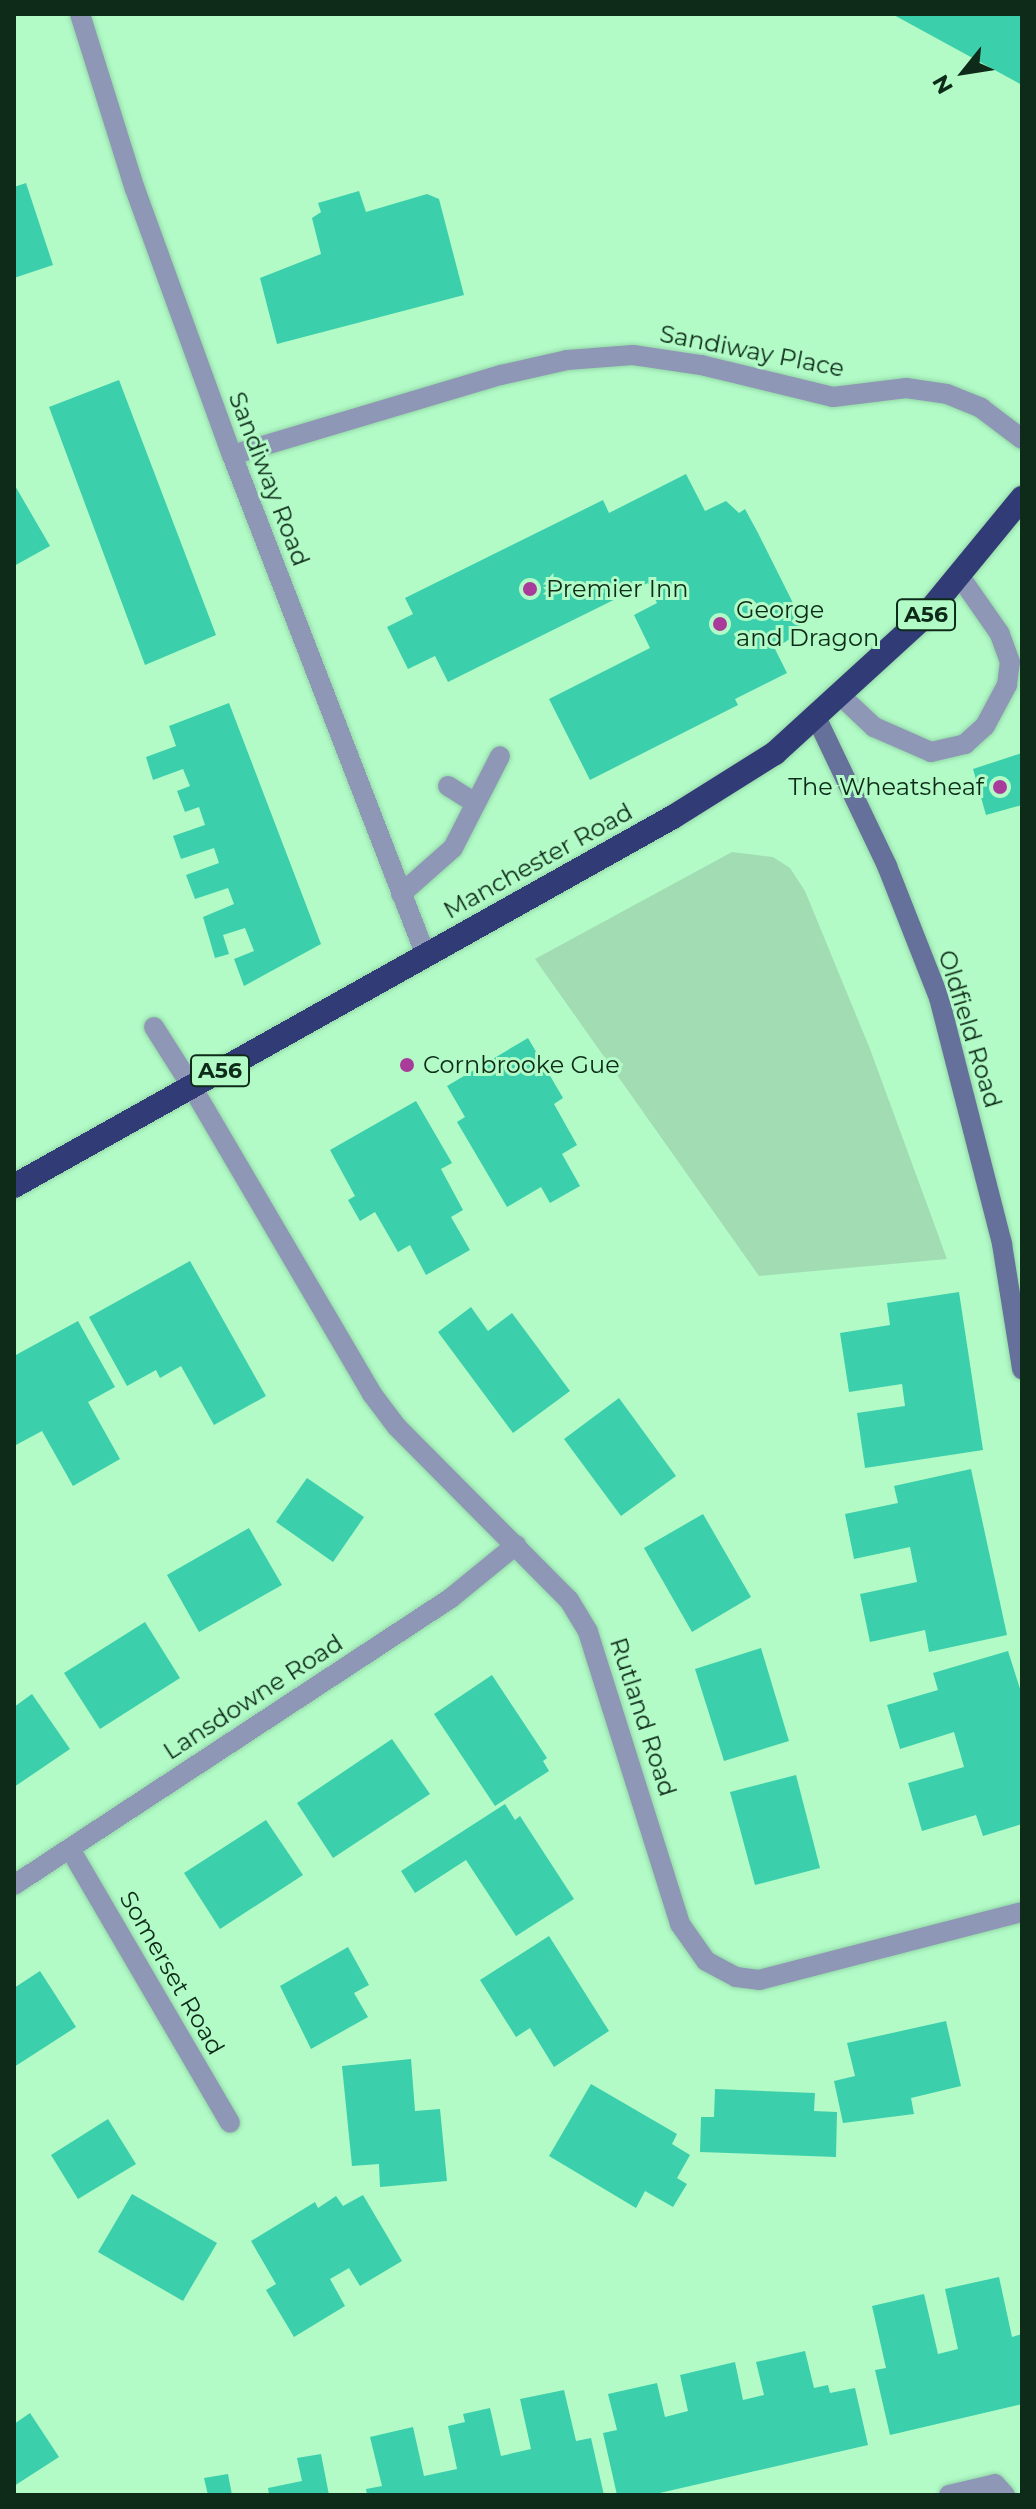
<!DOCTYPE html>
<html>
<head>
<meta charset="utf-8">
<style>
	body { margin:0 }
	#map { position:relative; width:1036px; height:2509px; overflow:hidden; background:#b2fbc7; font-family:Montserrat,sans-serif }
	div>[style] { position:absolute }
	.green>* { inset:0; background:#a1dcb2 }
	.building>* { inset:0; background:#3bcfac }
	.roads { filter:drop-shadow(0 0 2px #94d6a8) drop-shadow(0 0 2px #94d6a8) }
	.lane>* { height:20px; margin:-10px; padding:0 10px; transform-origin:10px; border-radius:10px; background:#8e97b5 }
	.street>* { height:20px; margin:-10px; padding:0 10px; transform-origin:10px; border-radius:10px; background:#8e97b5 }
	.secondary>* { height:20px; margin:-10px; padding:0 10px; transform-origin:10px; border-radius:10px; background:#65709b }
	.highway>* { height:24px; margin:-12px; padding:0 12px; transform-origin:12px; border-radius:12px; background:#313b76 }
	.dots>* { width:22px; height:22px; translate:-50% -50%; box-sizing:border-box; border:4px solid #b2fbc7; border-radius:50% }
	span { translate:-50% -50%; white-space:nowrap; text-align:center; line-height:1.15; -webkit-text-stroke:6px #b2fbc7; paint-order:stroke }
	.shield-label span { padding:2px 6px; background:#b2fbc7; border:2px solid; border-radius:6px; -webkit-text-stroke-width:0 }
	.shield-label { font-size:22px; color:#0d2b18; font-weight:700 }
	.street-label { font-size:24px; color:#0d2b18 }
	.poi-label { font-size:24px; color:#0d2b18 }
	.left { translate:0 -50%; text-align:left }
	.right { translate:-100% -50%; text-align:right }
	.frame { position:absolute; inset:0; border:16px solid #0d2b18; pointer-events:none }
	.north { position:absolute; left:924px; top:32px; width:80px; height:80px; -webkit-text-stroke:6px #b2fbc7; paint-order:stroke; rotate:240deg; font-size:22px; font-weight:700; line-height:32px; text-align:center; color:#0d2b18 }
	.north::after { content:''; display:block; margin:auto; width:28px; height:36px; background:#0d2b18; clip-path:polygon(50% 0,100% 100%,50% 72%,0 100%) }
</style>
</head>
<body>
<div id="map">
	<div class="green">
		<i style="clip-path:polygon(732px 852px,773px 857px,790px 868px,805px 891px,870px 1049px,947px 1259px,759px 1276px,535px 959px)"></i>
	</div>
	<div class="building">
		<i style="clip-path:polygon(892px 14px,1022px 14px,1022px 85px)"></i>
		<i style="clip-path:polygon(26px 183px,53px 265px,14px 278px,14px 187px)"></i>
		<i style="clip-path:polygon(359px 191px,366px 212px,427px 194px,439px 199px,464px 295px,277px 344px,260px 278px,321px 254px,312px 218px,321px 212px,318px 203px)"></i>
		<i style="clip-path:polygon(119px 380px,216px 635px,145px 665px,49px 407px)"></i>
		<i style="clip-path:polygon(686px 474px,705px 511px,726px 501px,739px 513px,745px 509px,758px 533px,800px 617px,801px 631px,775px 649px,787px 673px,735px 699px,738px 705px,590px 780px,549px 699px,650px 648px,634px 615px,657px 603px,648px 583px,448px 682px,435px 656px,408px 669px,387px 627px,413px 614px,405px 598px,603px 500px,609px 513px)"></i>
		<i style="clip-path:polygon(14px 484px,50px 546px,14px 566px)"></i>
		<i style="clip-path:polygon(229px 703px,321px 944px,244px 986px,234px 959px,254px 951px,245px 928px,223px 935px,229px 954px,215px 958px,203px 917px,234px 904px,228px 888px,195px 899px,186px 875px,219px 863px,214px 848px,181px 859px,173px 836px,205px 825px,199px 807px,185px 812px,177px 791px,190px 786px,183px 769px,153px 780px,146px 757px,176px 746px,169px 726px)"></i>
		<i style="clip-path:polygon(1022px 753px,1022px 805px,986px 815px,973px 769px)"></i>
		<i style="clip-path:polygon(528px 1038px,563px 1098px,554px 1104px,577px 1145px,562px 1154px,580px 1186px,550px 1203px,541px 1187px,507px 1207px,457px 1122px,465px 1117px,447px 1086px)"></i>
		<i style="clip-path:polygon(416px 1101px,452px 1163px,441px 1169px,463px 1210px,451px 1217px,470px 1250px,426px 1275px,410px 1245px,398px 1252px,375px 1212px,360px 1221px,348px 1200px,355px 1196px,330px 1150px)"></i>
		<i style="clip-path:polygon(190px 1261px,266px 1396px,214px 1425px,181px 1366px,160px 1378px,156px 1370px,127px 1386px,89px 1317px)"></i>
		<i style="clip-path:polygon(959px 1292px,983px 1450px,865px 1468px,857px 1413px,905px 1406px,902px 1384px,849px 1392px,840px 1333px,890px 1325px,887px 1303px)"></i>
		<i style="clip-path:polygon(471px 1307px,488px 1331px,512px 1313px,570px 1391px,513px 1433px,438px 1332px)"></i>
		<i style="clip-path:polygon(78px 1321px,115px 1387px,88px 1402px,120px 1459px,73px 1486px,42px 1431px,14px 1446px,14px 1356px)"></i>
		<i style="clip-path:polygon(619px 1398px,676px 1476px,621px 1516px,564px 1439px)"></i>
		<i style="clip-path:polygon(971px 1469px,1007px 1635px,929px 1652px,925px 1630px,870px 1642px,860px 1594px,917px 1582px,910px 1547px,854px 1559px,845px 1514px,898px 1503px,894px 1486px)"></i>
		<i style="clip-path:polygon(307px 1478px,364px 1517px,333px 1562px,276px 1522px)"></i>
		<i style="clip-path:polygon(703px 1514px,751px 1597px,692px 1632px,644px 1548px)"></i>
		<i style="clip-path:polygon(249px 1528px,282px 1585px,199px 1632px,167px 1575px)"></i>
		<i style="clip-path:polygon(145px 1622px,180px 1678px,100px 1729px,64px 1673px)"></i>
		<i style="clip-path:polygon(761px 1648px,789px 1741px,724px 1761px,695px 1669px)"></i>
		<i style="clip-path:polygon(1008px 1651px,1022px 1695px,1022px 1824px,983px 1836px,976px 1815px,922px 1831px,908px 1783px,964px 1767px,954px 1732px,900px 1749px,887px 1705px,938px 1690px,933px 1673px)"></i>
		<i style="clip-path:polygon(492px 1675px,547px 1758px,543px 1761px,549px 1771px,495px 1806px,434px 1714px)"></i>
		<i style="clip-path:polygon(32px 1694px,70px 1749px,14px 1787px,14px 1707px)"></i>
		<i style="clip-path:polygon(392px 1739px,430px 1794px,333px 1858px,297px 1803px)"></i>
		<i style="clip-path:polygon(796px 1775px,820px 1868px,755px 1885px,730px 1792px)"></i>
		<i style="clip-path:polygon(505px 1804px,515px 1820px,520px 1816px,574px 1899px,516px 1936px,466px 1860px,415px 1893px,401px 1871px)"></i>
		<i style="clip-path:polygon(266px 1820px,303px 1875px,220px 1929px,184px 1873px)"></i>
		<i style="clip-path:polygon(549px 1936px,609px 2031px,554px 2067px,530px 2028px,516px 2037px,480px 1980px)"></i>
		<i style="clip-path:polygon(348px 1947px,369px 1985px,354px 1993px,368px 2017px,311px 2049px,280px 1986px)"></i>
		<i style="clip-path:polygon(40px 1971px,76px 2027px,14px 2067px,14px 1988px)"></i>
		<i style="clip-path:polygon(946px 2021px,961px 2086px,911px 2098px,914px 2114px,843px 2123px,834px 2081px,855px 2076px,847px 2043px)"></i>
		<i style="clip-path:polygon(411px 2059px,415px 2111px,440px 2109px,447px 2181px,380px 2187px,379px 2164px,352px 2166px,342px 2066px)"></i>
		<i style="clip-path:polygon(591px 2084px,677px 2134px,672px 2144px,690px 2155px,677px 2178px,687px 2184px,673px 2207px,645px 2191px,636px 2208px,549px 2156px)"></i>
		<i style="clip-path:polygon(715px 2089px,815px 2093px,814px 2111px,837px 2112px,836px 2157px,700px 2152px,701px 2117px,714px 2117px)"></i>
		<i style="clip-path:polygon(108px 2119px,136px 2164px,78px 2199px,51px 2155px)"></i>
		<i style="clip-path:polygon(132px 2194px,217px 2243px,183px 2301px,98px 2252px)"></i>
		<i style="clip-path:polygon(363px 2195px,402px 2261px,360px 2286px,349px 2268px,330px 2279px,345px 2306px,294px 2337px,266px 2290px,276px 2284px,251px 2241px,315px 2202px,318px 2208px,336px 2196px,343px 2206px)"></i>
		<i style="clip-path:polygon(999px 2277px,1012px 2337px,1022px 2334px,1022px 2404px,890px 2435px,875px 2370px,886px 2368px,872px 2306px,924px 2294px,938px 2354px,958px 2349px,945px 2289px)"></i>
		<i style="clip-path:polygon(805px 2351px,814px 2388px,828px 2385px,830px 2393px,855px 2388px,868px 2445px,651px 2495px,617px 2495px,603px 2433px,617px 2430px,608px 2394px,657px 2383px,665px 2417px,688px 2411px,680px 2375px,735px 2362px,743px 2400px,764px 2395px,756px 2362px)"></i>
		<i style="clip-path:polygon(564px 2390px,576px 2441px,591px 2438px,604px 2495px,367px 2495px,366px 2489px,382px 2486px,370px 2437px,413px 2427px,424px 2476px,457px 2469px,448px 2426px,465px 2422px,463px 2414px,490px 2408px,501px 2456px,531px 2449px,520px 2399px)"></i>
		<i style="clip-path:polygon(30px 2413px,59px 2457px,14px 2486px,14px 2424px)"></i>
		<i style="clip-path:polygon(321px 2454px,329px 2495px,269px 2495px,268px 2488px,302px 2481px,297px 2458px)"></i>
		<i style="clip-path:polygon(228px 2474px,232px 2495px,208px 2495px,204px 2478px)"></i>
	</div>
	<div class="roads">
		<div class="lane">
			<i style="left:842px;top:697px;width:44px;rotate:43.2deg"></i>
			<i style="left:874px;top:727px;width:62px;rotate:23.7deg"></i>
			<i style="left:931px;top:752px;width:35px;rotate:-13deg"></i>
			<i style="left:965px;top:744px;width:27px;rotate:-42deg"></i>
			<i style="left:985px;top:726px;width:47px;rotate:-61.8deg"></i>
			<i style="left:1007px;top:685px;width:23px;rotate:-83deg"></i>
			<i style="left:1010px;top:662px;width:30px;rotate:-110deg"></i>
			<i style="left:1000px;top:634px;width:68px;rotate:-124.9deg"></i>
			<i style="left:448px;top:786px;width:32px;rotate:32deg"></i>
			<i style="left:401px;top:894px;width:69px;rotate:-41.5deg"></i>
			<i style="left:453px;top:848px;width:103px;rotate:-62.9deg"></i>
			<i style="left:154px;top:1027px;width:71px;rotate:57.7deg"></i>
		</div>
		<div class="street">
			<i style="left:80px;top:14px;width:183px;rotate:72.6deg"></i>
			<i style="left:135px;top:189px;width:283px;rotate:70deg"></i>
			<i style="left:232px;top:455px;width:537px;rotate:68.83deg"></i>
			<i style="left:232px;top:455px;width:281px;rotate:-16.6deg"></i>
			<i style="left:501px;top:375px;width:68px;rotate:-12.8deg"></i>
			<i style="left:567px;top:360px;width:66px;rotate:-4.3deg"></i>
			<i style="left:633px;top:355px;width:69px;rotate:8.4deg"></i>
			<i style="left:701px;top:365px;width:136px;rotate:13.6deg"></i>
			<i style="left:833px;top:397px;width:74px;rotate:-7deg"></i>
			<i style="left:906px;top:388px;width:41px;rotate:8.3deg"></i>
			<i style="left:947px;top:394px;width:37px;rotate:22deg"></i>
			<i style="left:981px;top:408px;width:51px;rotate:37.1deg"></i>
			<i style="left:192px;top:1087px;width:356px;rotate:59.6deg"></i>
			<i style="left:372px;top:1394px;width:41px;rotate:52.9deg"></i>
			<i style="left:397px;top:1427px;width:244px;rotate:45.2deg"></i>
			<i style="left:569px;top:1600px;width:37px;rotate:59deg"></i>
			<i style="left:588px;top:1632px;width:306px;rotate:72.5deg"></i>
			<i style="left:680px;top:1924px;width:45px;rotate:54.9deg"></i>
			<i style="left:706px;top:1961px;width:34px;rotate:28deg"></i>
			<i style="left:736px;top:1977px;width:23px;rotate:7deg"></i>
			<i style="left:759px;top:1980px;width:272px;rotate:-14.5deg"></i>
			<i style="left:70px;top:1849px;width:317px;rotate:59.7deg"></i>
			<i style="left:14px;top:1885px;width:523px;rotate:-33.29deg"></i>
			<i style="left:451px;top:1598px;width:84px;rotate:-39.2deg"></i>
			<i style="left:949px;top:2495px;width:47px;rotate:-13.4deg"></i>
			<i style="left:995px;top:2484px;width:15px;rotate:48deg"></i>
		</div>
		<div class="secondary">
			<i style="left:817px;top:719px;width:163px;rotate:64.5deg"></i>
			<i style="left:887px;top:866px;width:142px;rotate:68.5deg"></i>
			<i style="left:939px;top:998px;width:254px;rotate:75.6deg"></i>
			<i style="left:1002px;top:1244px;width:127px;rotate:80.9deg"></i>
		</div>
		<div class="highway">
			<i style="left:14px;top:1186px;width:755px;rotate:-29.25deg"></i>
			<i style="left:673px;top:817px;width:120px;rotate:-32.1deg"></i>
			<i style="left:775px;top:753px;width:203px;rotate:-42.4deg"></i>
			<i style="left:925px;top:616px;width:153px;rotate:-50.6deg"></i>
		</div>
	</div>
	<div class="dots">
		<i style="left:530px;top:589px;background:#a93b9a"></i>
		<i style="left:720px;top:624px;background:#a93b9a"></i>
		<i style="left:1000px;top:787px;background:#a93b9a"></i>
		<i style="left:407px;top:1065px;background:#a93b9a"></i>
	</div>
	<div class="shield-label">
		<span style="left:926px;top:615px">A56</span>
		<span style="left:220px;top:1071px">A56</span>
	</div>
	<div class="street-label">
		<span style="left:752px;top:351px;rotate:11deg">Sandiway Place</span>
		<span style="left:269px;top:479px;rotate:69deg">Sandiway Road</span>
		<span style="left:538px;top:861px;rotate:-29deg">Manchester Road</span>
		<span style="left:970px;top:1029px;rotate:73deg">Oldfield Road</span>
		<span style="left:253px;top:1697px;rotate:-33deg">Lansdowne Road</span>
		<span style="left:643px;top:1717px;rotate:72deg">Rutland Road</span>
		<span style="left:172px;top:1973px;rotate:60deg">Somerset Road</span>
	</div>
	<div class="poi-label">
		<span class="left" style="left:546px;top:589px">Premier Inn</span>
		<span class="left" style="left:736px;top:624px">George<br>and Dragon</span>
		<span class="right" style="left:984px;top:787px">The Wheatsheaf</span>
		<span class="left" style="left:423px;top:1065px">Cornbrooke Gue</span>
	</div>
	<div class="frame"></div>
	<div class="north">N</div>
</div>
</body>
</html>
